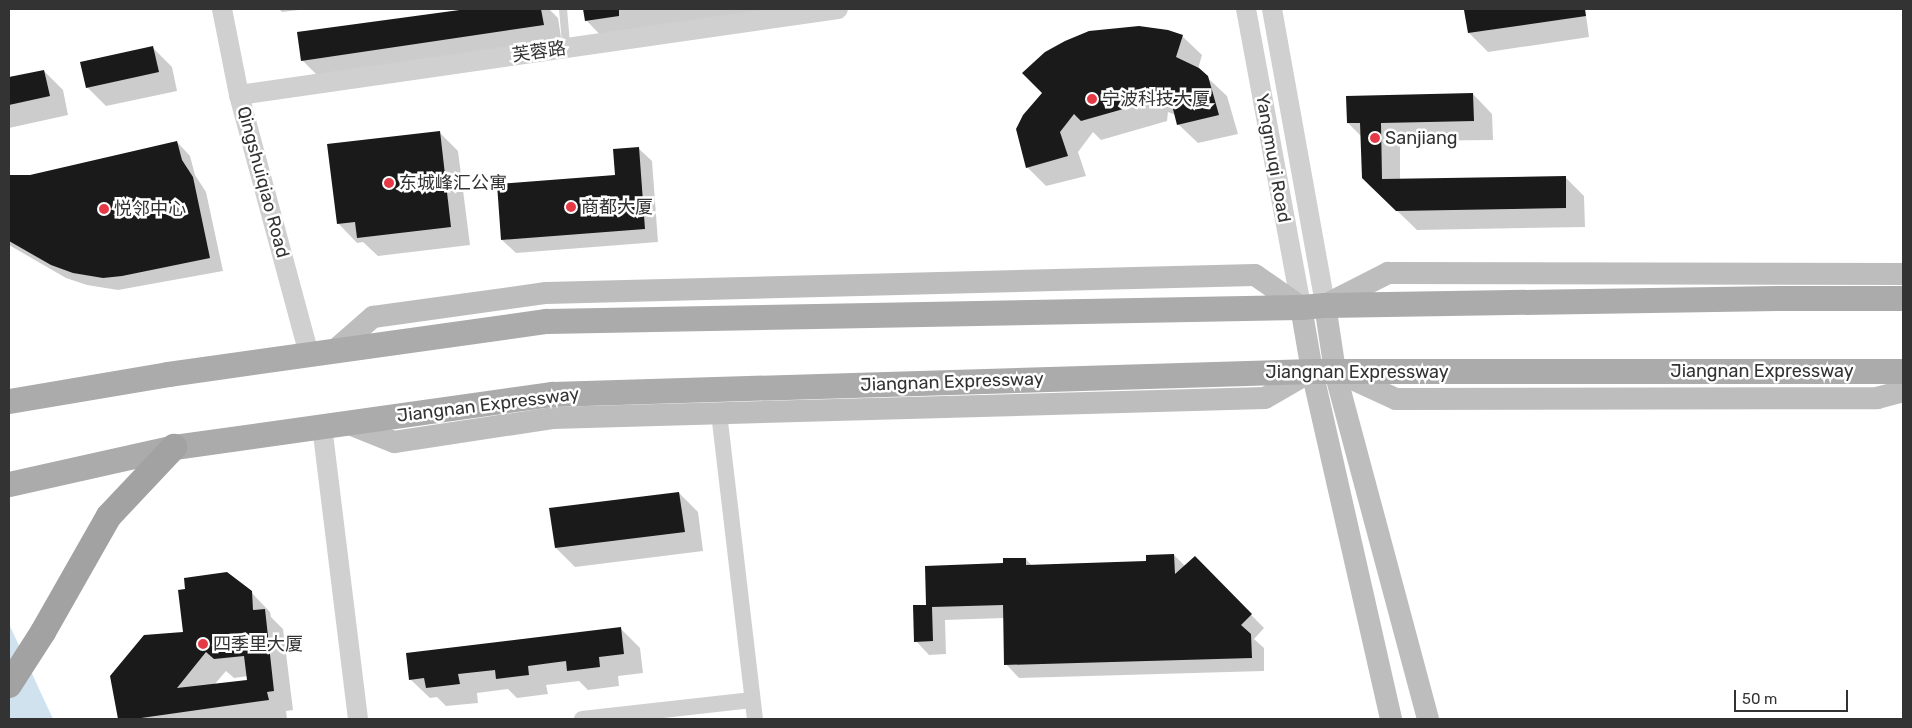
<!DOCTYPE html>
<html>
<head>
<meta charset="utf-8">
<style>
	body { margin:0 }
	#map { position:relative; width:1912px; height:728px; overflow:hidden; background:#fff; font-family:Rubik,"Noto Sans SC",sans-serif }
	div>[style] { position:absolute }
	.water>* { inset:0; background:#cfe2ee }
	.shadow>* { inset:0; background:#0003 }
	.building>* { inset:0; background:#1a1a1a }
	.service>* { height:8px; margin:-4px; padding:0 4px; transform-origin:4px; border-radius:4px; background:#d0d0d0 }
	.minor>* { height:16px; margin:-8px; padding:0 8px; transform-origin:8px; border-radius:8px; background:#d0d0d0 }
	.tertiary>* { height:20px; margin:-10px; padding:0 10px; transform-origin:10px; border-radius:10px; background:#d0d0d0 }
	.secondary>* { height:22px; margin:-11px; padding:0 11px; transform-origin:11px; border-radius:11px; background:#bdbdbd }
	.primary>* { height:25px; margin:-12.5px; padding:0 12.5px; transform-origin:12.5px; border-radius:12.5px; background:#ababab }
	.trunk>* { height:26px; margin:-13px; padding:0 13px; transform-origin:13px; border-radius:13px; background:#a2a2a2 }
	.dots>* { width:14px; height:14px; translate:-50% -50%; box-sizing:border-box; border:2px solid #fff; border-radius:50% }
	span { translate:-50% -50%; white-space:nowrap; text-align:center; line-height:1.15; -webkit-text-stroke:5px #fff; paint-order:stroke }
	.street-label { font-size:18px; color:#333 }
	.poi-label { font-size:18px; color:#333 }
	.left { translate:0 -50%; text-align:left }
	.frame { position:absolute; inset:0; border:10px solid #333; pointer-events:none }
	.scale { position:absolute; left:1734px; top:690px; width:114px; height:22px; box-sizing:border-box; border:2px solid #333; border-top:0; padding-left:6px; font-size:15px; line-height:18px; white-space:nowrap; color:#333; -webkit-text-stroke:4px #fff; paint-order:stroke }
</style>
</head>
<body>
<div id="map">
	<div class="water">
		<i style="clip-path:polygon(9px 624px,53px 719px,9px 719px)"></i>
	</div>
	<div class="shadow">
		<i style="clip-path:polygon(279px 9px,307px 9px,282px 12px)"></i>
		<i style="clip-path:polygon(470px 9px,549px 9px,558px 18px,562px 44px,322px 80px,302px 60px,299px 33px)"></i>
		<i style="clip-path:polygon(584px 9px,802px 9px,605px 40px,586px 20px)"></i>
		<i style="clip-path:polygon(1484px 9px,1579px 9px,1586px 15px,1589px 37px,1488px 52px,1469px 33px,1466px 12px)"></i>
		<i style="clip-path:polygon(1139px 27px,1182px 36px,1202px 55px,1198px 69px,1227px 96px,1238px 134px,1198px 143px,1178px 124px,1176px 115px,1168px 112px,1167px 121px,1101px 140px,1093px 132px,1078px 152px,1086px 176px,1046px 186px,1027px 167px,1089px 33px)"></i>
		<i style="clip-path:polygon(153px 48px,172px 67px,177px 91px,106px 106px,87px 87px)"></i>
		<i style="clip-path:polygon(44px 71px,63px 90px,68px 115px,9px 128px,9px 78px)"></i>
		<i style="clip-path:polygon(1473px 94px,1492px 114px,1493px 140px,1400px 141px,1400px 180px,1565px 177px,1584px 196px,1585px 227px,1417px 230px,1383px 197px,1362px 137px,1348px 123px)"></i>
		<i style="clip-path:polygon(439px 132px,458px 151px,470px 245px,378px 256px,363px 242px,357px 243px,338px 223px)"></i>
		<i style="clip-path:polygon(177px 142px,190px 156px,195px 175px,206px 192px,223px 271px,118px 290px,87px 285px,66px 278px,9px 245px,9px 176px,30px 176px)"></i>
		<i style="clip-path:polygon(638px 148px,652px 161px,658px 242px,516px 253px,502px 240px,616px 176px)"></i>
		<i style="clip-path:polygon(679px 493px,698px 512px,703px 551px,575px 567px,556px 548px)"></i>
		<i style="clip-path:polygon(1174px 555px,1185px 566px,1208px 571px,1264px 628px,1254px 639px,1264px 648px,1264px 671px,1019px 678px,1006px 664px,1004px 618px,945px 620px,946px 654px,929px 655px,916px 641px,927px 606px,1004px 565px,1026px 559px,1032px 566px,1148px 563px)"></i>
		<i style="clip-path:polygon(evenodd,251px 592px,270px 612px,271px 617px,283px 629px,293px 710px,286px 711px,287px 719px,119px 719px,111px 676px,251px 592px,226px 671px,234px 678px,248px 676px,249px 682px,214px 685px,226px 671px)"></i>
		<i style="clip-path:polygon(621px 629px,640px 648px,643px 673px,618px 676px,619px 686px,588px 690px,579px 681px,546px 685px,548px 694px,517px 698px,508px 689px,477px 693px,478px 703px,446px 706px,437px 697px,430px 698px,410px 679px)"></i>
	</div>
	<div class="building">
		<i style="clip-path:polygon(467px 9px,541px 9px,544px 25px,301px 61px,297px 32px)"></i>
		<i style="clip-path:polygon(583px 9px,619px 9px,619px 16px,585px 21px)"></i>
		<i style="clip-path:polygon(1475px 9px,1585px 9px,1586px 16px,1468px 33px,1464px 10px)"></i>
		<i style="clip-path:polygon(1139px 26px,1168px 30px,1183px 35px,1176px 57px,1199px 68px,1208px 76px,1219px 115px,1177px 125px,1171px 101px,1149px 94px,1148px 102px,1081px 121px,1074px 114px,1060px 132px,1068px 156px,1026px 168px,1016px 129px,1023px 115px,1042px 93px,1022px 73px,1045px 52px,1065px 41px,1089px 31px)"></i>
		<i style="clip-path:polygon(153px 46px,159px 72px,86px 88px,80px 62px)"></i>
		<i style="clip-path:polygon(44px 70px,50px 96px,9px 105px,9px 77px)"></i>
		<i style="clip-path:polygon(1473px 93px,1474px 121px,1381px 123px,1382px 179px,1566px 176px,1566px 208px,1396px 211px,1362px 178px,1360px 123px,1347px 123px,1346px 96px)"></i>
		<i style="clip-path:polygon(440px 131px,451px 227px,357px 238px,355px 222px,337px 224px,327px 144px)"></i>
		<i style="clip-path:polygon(177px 141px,182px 160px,193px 177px,210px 258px,122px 276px,103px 278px,73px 273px,51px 265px,9px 241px,9px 175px,30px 175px)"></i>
		<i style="clip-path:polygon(639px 147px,645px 229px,501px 240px,497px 184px,615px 175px,613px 149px)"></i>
		<i style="clip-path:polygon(679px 492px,685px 532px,555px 548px,549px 508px)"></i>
		<i style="clip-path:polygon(1174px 554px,1175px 574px,1195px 556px,1252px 614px,1241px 625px,1251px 634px,1252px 658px,1004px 665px,1003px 605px,932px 607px,933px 641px,914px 642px,913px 605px,926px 605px,925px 566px,1003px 563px,1003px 558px,1026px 558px,1026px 565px,1146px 561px,1146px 555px)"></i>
		<i style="clip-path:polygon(evenodd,227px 572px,252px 591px,253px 610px,265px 609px,274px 691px,267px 692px,269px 700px,134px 719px,118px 719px,110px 676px,144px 635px,183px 632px,178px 590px,185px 589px,184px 578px,227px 572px,206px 652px,214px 659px,244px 656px,247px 680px,177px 688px,206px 652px)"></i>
		<i style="clip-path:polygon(621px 627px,624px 654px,599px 657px,600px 667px,567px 671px,566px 661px,528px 666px,529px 675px,496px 679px,495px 670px,458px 674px,460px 684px,426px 688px,424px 678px,409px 680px,406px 653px)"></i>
	</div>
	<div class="service">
		<i style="left:563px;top:9px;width:38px;rotate:85deg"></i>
	</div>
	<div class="minor">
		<i style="left:719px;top:413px;width:308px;rotate:83.3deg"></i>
		<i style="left:582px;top:719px;width:171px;rotate:-6.4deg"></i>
	</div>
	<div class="tertiary">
		<i style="left:222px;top:9px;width:88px;rotate:78.8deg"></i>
		<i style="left:239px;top:95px;width:268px;rotate:74.9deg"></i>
		<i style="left:1246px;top:9px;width:303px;rotate:79.5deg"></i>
		<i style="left:1272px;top:9px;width:301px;rotate:79.8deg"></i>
		<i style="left:239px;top:95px;width:605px;rotate:-8.17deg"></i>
		<i style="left:322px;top:426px;width:295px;rotate:83deg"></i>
	</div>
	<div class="secondary">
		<i style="left:334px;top:351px;width:52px;rotate:-41.1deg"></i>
		<i style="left:373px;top:317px;width:175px;rotate:-7.9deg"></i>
		<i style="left:546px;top:293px;width:709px;rotate:-1.45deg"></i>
		<i style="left:1255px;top:275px;width:56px;rotate:34.8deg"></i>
		<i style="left:1301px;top:307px;width:65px;rotate:80.2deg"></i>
		<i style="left:1312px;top:371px;width:357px;rotate:77.2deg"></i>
		<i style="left:1335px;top:371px;width:67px;rotate:24.7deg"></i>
		<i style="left:1396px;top:399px;width:481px;rotate:-0.1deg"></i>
		<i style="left:1877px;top:398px;width:27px;rotate:-15deg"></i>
		<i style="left:347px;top:423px;width:51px;rotate:22deg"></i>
		<i style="left:394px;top:442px;width:160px;rotate:-8.6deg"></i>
		<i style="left:552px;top:418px;width:713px;rotate:-1.61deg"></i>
		<i style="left:1265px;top:398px;width:54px;rotate:-29.9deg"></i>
		<i style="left:1428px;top:719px;width:360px;rotate:-105deg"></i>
		<i style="left:1335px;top:371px;width:67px;rotate:-98.6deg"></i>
		<i style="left:1325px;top:305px;width:71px;rotate:-26.9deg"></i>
		<i style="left:1388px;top:273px;width:515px;rotate:0.11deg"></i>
	</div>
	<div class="primary">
		<i style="left:9px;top:401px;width:161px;rotate:-9.6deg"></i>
		<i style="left:168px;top:374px;width:382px;rotate:-8deg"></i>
		<i style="left:546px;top:321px;width:755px;rotate:-1.06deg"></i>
		<i style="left:1301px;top:307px;width:24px;rotate:-5deg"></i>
		<i style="left:1325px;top:305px;width:453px;rotate:-0.9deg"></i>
		<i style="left:1778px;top:298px;width:125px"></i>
		<i style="left:9px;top:484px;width:169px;rotate:-12.6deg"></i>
		<i style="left:174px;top:447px;width:382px;rotate:-8deg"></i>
		<i style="left:552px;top:394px;width:760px;rotate:-1.73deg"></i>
		<i style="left:1312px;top:371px;width:591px"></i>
	</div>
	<div class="trunk">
		<i style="left:9px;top:685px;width:63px;rotate:-57.3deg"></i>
		<i style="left:43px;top:632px;width:133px;rotate:-60.4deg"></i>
		<i style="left:109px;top:516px;width:95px;rotate:-46.7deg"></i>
	</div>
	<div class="dots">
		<i style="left:1092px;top:99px;background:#e63946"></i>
		<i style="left:1375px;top:138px;background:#e63946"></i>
		<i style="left:389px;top:183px;background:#e63946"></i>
		<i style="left:571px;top:207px;background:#e63946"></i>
		<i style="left:104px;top:209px;background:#e63946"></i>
		<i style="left:203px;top:644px;background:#e63946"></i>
	</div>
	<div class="street-label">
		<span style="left:539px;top:52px;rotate:-8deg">芙蓉路</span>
		<span style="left:1273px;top:158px;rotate:80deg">Yangmuqi Road</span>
		<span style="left:263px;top:182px;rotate:75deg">Qingshuiqiao Road</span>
		<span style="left:1762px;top:371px">Jiangnan Expressway</span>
		<span style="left:1357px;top:372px">Jiangnan Expressway</span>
		<span style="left:952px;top:382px;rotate:-2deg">Jiangnan Expressway</span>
		<span style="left:488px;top:405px;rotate:-7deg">Jiangnan Expressway</span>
	</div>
	<div class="poi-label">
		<span class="left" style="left:1102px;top:99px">宁波科技大厦</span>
		<span class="left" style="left:1385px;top:138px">Sanjiang</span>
		<span class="left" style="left:399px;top:183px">东城峰汇公寓</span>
		<span class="left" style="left:581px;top:207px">商都大厦</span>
		<span class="left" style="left:114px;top:209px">悦邻中心</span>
		<span class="left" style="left:213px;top:644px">四季里大厦</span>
	</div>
	<div class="frame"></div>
	<div class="scale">50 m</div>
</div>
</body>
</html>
